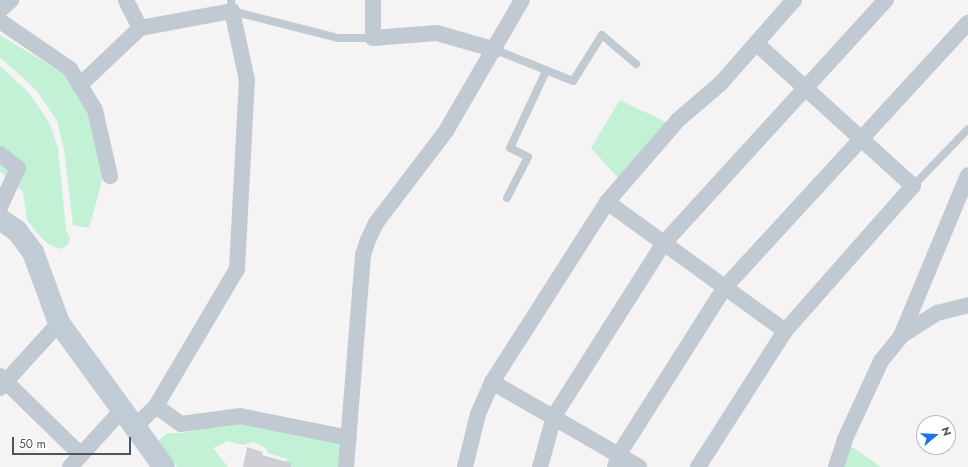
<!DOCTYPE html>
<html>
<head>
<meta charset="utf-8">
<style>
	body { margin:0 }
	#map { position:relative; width:968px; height:467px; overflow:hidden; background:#f5f3f3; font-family:Jost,sans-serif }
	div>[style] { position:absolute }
	.green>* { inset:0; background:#c3f1d5 }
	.building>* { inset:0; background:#cdcfd5 }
	.lane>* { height:8px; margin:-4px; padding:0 4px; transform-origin:4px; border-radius:4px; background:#c1cad2 }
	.street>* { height:16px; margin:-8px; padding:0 8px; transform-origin:8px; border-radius:8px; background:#c1cad2 }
	.secondary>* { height:22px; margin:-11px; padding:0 11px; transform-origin:11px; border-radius:11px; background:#c1cbd6 }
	span { translate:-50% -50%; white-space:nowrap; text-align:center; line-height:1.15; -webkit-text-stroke:3px #fff; paint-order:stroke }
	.north { position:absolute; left:916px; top:415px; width:40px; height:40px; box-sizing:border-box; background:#fff; border:1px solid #b7bbc0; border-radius:50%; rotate:71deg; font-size:11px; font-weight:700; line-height:16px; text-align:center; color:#4a5661 }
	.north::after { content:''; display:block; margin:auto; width:14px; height:18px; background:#1a73e8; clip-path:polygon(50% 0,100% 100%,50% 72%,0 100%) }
	.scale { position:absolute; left:12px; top:437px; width:119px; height:18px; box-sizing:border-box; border:2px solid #4a5661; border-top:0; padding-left:5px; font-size:12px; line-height:14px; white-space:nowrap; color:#4a5661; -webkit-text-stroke:3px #fff; paint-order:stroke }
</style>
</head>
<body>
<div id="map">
	<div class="green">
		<i style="clip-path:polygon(0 35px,64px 74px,85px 102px,103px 177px,89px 228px,73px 225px,64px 150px,57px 121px,36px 90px,0 57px)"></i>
		<i style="clip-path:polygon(0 66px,30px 94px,50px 124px,58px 148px,66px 230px,70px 238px,68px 245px,60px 249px,48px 244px,37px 233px,27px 220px,23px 192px,0 171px)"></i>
		<i style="clip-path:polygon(620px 100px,668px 123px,619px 179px,591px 148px)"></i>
		<i style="clip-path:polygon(239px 421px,342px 440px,339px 467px,284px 467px,287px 459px,268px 453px,265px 447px,253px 442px,243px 445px,228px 441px,213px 448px,228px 467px,177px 467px,158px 441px,167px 433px,182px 433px)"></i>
		<i style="clip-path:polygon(852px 447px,881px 467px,841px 467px,847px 449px)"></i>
	</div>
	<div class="building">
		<i style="clip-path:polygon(247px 447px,263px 452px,262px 455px,291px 463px,291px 467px,243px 467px)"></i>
	</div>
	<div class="lane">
		<i style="left:231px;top:0;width:11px;rotate:85deg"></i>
		<i style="left:232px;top:11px;width:109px;rotate:14.3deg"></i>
		<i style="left:338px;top:38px;width:35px"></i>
		<i style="left:496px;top:50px;width:83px;rotate:21.9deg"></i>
		<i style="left:573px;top:81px;width:54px;rotate:-57.8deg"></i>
		<i style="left:602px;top:35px;width:45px;rotate:40.5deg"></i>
		<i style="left:913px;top:186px;width:79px;rotate:-46deg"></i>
		<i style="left:507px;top:198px;width:46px;rotate:-62.9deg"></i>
		<i style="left:528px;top:157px;width:20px;rotate:-153deg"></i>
		<i style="left:510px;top:148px;width:85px;rotate:-64.9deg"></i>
	</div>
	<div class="street">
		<i style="left:373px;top:0;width:38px;rotate:90deg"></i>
		<i style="left:373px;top:38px;width:64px;rotate:-4.5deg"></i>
		<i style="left:437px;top:33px;width:61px;rotate:16.1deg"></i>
		<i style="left:0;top:10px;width:15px;rotate:-42deg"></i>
		<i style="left:0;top:21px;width:85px;rotate:34.4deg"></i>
		<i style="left:70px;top:69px;width:48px;rotate:58.6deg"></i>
		<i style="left:95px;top:110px;width:68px;rotate:77.2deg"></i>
		<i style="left:80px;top:85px;width:83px;rotate:-43.5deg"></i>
		<i style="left:140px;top:28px;width:31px;rotate:-117deg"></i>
		<i style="left:0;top:154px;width:23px;rotate:38deg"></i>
		<i style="left:18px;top:168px;width:43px;rotate:114.8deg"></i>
		<i style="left:607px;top:202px;width:220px;rotate:35.9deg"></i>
		<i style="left:901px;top:336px;width:174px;rotate:-67.4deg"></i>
		<i style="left:0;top:376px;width:113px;rotate:44.3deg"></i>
		<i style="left:492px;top:382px;width:170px;rotate:30deg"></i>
		<i style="left:0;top:388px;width:88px;rotate:-47.8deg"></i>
		<i style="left:156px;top:406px;width:31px;rotate:36deg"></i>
		<i style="left:181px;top:424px;width:60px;rotate:-7.7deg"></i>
		<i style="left:240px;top:416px;width:111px;rotate:11.4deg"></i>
		<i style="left:135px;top:427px;width:30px;rotate:-45deg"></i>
		<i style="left:156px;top:406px;width:159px;rotate:-59.4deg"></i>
		<i style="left:237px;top:269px;width:189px;rotate:-87deg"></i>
		<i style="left:247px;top:80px;width:71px;rotate:-102.3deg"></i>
		<i style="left:232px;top:11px;width:94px;rotate:169.5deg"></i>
		<i style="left:70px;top:467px;width:77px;rotate:-47.6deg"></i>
		<i style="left:346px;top:467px;width:213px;rotate:-85.4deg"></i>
		<i style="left:363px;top:255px;width:16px;rotate:-72deg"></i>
		<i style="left:368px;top:240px;width:19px;rotate:-65deg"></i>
		<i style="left:376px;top:223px;width:116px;rotate:-52.7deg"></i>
		<i style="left:446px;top:131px;width:151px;rotate:-59.9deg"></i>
		<i style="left:465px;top:467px;width:55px;rotate:-76.2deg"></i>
		<i style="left:478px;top:414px;width:35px;rotate:-66deg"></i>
		<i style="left:492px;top:382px;width:214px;rotate:-57.4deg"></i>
		<i style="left:607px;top:202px;width:108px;rotate:-49.1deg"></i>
		<i style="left:678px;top:120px;width:57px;rotate:-40.7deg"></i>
		<i style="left:721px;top:83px;width:111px;rotate:-48.7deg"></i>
		<i style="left:540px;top:467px;width:53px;rotate:-74.6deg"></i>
		<i style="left:554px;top:416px;width:204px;rotate:-57.6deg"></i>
		<i style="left:663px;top:244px;width:331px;rotate:-47.6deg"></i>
		<i style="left:615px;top:467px;width:14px;rotate:-73deg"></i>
		<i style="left:619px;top:454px;width:198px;rotate:-57.6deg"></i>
		<i style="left:725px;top:287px;width:359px;rotate:-47.4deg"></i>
		<i style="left:698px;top:467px;width:161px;rotate:-57.4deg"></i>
		<i style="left:785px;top:331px;width:193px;rotate:-48.6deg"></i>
		<i style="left:913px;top:186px;width:211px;rotate:-137.7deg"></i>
		<i style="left:836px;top:467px;width:29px;rotate:-72deg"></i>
		<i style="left:845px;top:439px;width:86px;rotate:-65.2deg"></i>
		<i style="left:881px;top:361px;width:32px;rotate:-51deg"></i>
		<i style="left:901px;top:336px;width:43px;rotate:-32.6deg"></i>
		<i style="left:937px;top:313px;width:32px;rotate:-14deg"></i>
	</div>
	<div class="secondary">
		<i style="left:0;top:219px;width:21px;rotate:35deg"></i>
		<i style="left:17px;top:231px;width:26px;rotate:53deg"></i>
		<i style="left:33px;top:252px;width:76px;rotate:69.9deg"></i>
		<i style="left:59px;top:323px;width:178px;rotate:53.9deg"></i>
	</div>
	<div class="north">N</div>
	<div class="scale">50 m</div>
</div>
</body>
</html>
